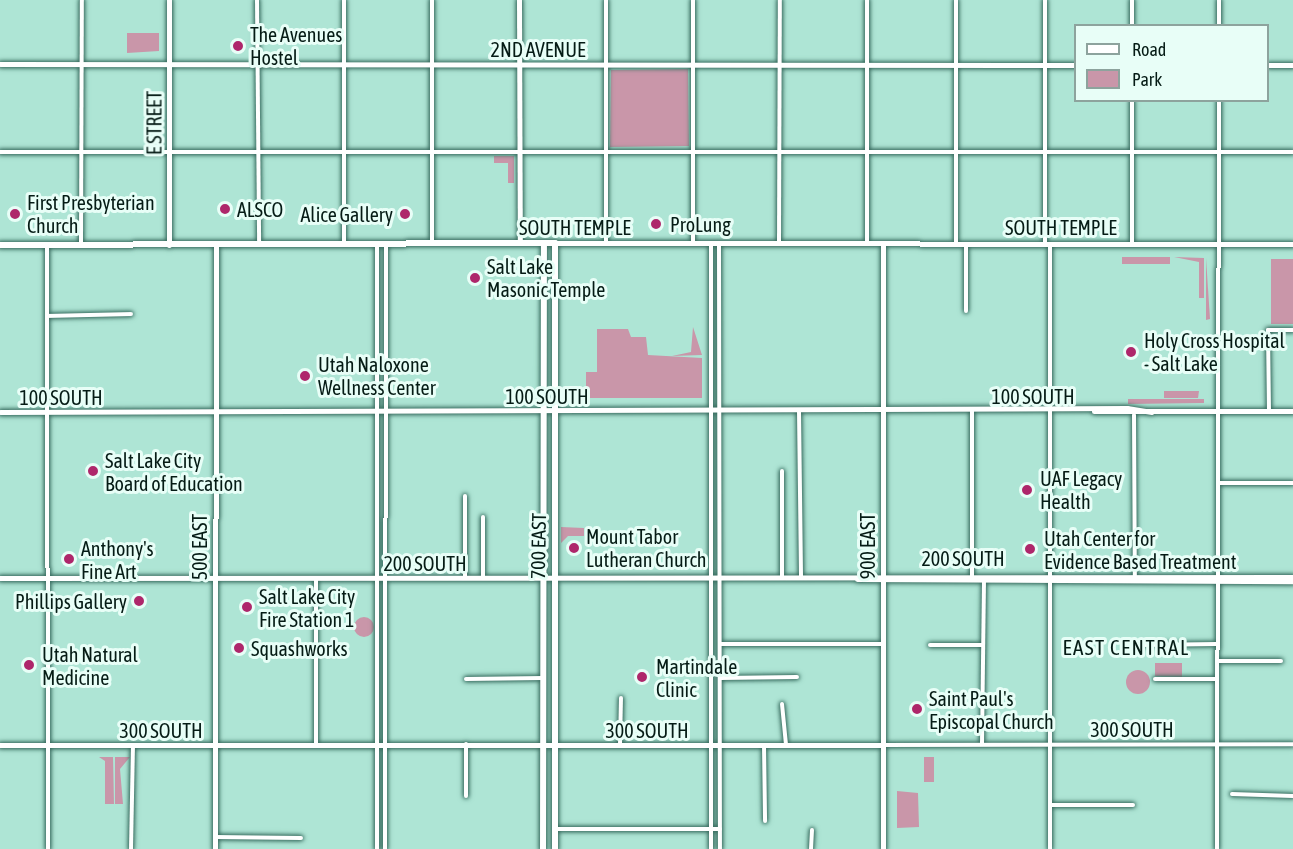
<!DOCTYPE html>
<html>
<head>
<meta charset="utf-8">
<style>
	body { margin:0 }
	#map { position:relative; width:1293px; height:849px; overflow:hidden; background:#aee5d5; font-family:"Asap Condensed",sans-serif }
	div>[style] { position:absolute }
	.green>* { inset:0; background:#c996a9 }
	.round { border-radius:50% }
	.roads { filter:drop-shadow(0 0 2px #386c5f) drop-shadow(0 0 2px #386c5f) }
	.street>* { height:4px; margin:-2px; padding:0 2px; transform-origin:2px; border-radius:2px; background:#fff }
	.secondary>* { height:5px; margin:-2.5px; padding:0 2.5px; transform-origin:2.5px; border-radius:2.5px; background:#fff }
	.primary>* { height:6px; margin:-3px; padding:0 3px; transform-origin:3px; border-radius:3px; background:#fff }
	.dots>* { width:16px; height:16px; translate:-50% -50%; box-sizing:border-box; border:3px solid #e8fef7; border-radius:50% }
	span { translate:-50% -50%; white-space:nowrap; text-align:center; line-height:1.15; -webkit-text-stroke:6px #e8fef7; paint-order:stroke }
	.poi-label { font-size:20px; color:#051b15 }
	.left { translate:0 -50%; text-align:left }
	.right { translate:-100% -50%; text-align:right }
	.street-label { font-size:20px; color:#051b15 }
	.neighbourhood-label { font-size:21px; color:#051b15; letter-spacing:1.5px }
	.legend { position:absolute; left:1074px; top:24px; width:195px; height:78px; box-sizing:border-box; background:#e8fef7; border:2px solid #8da39d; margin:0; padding:8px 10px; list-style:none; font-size:18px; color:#051b15 }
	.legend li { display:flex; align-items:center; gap:12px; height:30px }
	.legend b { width:30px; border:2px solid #8da39d }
</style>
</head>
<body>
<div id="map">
	<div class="green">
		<i style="clip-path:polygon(127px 33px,159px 33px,159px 51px,127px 53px)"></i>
		<i style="clip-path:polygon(688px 69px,689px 146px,610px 147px,611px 70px)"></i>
		<i style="clip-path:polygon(494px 156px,514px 156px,514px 183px,508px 183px,508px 163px,494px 163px)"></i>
		<i style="clip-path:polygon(1122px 257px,1170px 257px,1170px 264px,1122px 264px)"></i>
		<i style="clip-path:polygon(1174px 257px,1204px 258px,1204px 298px,1199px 298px,1199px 262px)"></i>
		<i style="clip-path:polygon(1206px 258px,1210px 319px,1206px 320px)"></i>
		<i style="clip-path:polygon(1271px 259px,1293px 259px,1293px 324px,1271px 324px)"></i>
		<i style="clip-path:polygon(693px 327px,702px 355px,672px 356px,691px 352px)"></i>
		<i style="clip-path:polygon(597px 329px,628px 329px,631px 337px,646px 337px,648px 355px,702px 358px,702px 398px,586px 398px,586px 372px,597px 372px)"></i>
		<i style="clip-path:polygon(1164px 391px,1199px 391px,1198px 398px,1164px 398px)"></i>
		<i style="clip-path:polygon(1128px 399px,1204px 399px,1204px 403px,1128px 404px)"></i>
		<i style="clip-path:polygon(561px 527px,584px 528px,584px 536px,568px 536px,561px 543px)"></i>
		<i class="round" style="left:354px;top:617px;width:20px;height:20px"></i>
		<i style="clip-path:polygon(1155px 663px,1182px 663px,1182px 677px,1155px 676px)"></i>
		<i class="round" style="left:1126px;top:670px;width:24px;height:24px"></i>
		<i style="clip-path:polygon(99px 757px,113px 757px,114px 804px,105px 804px,105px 761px)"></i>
		<i style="clip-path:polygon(115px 757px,130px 757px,120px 769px,123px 804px,115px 804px)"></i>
		<i style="clip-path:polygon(924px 757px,934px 757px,934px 782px,924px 782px)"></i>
		<i style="clip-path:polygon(897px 791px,918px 793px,919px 827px,897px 828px)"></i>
	</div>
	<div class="roads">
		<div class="street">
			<i style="left:257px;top:0;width:243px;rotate:89.5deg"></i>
			<i style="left:344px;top:0;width:244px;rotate:90deg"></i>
			<i style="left:1045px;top:0;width:244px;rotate:90deg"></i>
			<i style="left:1132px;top:0;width:26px;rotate:90deg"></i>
			<i style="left:1219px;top:26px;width:26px;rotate:-90deg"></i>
			<i style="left:1132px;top:100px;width:144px;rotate:90deg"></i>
			<i style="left:0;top:152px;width:1293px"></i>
			<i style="left:432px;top:243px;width:243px;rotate:-90deg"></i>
			<i style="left:606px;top:243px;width:243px;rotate:-90deg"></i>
			<i style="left:693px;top:243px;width:243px;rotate:-90deg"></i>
			<i style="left:711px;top:243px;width:606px;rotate:90deg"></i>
			<i style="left:719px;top:243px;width:606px;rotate:89.91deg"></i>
			<i style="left:779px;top:243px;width:243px;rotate:-89.8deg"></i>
			<i style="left:867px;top:243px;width:243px;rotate:-90deg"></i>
			<i style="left:81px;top:244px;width:244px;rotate:-89.8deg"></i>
			<i style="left:377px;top:244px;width:605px;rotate:90deg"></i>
			<i style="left:956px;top:244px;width:244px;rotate:-90deg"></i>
			<i style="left:966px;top:244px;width:67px;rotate:90deg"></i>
			<i style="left:47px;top:245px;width:604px;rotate:89.91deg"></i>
			<i style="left:47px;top:316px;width:84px;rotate:-1.4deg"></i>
			<i style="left:799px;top:411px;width:167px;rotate:89.3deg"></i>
			<i style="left:1269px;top:412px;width:82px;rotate:-90.7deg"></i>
			<i style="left:1268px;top:330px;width:25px"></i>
			<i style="left:1134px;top:415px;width:164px;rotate:89.7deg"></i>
			<i style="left:1218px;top:483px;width:75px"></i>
			<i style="left:483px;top:517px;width:61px;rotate:90deg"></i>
			<i style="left:465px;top:578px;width:82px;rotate:-90deg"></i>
			<i style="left:782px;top:578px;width:107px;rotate:-90deg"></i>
			<i style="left:972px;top:578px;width:167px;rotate:-90deg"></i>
			<i style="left:720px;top:644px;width:162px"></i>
			<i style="left:930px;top:645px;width:53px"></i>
			<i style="left:1141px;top:645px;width:76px;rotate:-0.8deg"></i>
			<i style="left:1217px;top:661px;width:64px"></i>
			<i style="left:720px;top:678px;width:77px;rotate:-0.7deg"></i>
			<i style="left:466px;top:679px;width:77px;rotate:-0.7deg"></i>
			<i style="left:1155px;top:679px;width:62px"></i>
			<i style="left:782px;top:704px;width:41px;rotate:84.4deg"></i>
			<i style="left:982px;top:744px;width:163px;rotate:-89.3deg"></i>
			<i style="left:316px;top:745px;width:167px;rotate:-90deg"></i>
			<i style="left:620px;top:745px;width:47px;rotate:-88.8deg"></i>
			<i style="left:764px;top:745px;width:76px;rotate:89.2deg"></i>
			<i style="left:883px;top:745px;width:410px;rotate:-0.1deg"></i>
			<i style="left:1232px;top:794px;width:61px;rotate:1.9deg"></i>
			<i style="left:466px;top:796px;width:52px;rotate:-90deg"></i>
			<i style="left:1050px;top:805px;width:83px"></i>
			<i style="left:555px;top:829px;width:165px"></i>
			<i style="left:215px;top:837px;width:86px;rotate:0.7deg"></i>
			<i style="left:131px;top:849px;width:104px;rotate:-88.9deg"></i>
			<i style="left:385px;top:849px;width:605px;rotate:-89.91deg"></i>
			<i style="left:811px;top:849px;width:19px;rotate:-87deg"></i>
			<i style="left:1050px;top:849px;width:605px;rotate:-90deg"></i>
			<i style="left:1217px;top:849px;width:749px;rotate:-89.85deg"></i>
		</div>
		<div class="secondary">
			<i style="left:169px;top:0;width:245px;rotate:90deg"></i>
			<i style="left:519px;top:0;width:243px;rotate:89.8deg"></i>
			<i style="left:0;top:64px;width:1076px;rotate:0.05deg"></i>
			<i style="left:1268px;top:65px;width:25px"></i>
			<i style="left:555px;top:243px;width:738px;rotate:0.08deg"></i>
			<i style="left:883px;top:244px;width:605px;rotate:90deg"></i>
			<i style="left:1094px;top:411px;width:199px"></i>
			<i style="left:0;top:412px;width:1127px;rotate:-0.2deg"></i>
			<i style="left:1127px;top:408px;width:25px;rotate:9deg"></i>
			<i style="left:0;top:578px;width:1293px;rotate:-0.04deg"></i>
			<i style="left:857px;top:579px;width:436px;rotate:0.3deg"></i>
			<i style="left:0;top:745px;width:882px"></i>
			<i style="left:215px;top:849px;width:605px;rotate:-89.91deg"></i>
		</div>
		<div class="primary">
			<i style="left:0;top:245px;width:555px;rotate:-0.21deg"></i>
			<i style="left:555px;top:243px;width:606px;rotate:90deg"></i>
			<i style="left:543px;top:849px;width:606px;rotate:-89.91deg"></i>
		</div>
	</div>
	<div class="dots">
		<i style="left:238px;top:46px;background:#ae276b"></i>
		<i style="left:225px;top:209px;background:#ae276b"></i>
		<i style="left:15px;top:214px;background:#ae276b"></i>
		<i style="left:405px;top:214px;background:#ae276b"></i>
		<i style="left:656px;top:224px;background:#ae276b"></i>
		<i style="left:475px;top:278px;background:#ae276b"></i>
		<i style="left:1131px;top:352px;background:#ae276b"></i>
		<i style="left:305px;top:376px;background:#ae276b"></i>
		<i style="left:93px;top:471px;background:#ae276b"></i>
		<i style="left:1027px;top:490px;background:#ae276b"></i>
		<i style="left:574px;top:548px;background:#ae276b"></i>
		<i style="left:1030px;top:549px;background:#ae276b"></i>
		<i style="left:69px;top:559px;background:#ae276b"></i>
		<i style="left:139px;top:601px;background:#ae276b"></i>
		<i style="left:247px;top:607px;background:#ae276b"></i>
		<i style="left:239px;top:648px;background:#ae276b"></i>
		<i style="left:29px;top:665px;background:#ae276b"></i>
		<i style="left:642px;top:677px;background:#ae276b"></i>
		<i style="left:917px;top:709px;background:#ae276b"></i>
	</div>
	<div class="poi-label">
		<span class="left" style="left:250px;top:46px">The Avenues<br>Hostel</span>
		<span class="left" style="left:27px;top:214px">First Presbyterian<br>Church</span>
		<span class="left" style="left:237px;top:209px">ALSCO</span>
		<span class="right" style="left:393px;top:214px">Alice Gallery</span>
		<span class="left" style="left:670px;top:224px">ProLung</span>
		<span class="left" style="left:487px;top:278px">Salt Lake<br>Masonic Temple</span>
		<span class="left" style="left:1144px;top:352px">Holy Cross Hospital<br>- Salt Lake</span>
		<span class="left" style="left:318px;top:376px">Utah Naloxone<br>Wellness Center</span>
		<span class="left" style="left:105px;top:472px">Salt Lake City<br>Board of Education</span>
		<span class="left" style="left:1040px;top:490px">UAF Legacy<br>Health</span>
		<span class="left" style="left:586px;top:548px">Mount Tabor<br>Lutheran Church</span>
		<span class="left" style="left:1044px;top:550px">Utah Center for<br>Evidence Based Treatment</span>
		<span class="left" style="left:81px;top:560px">Anthony's<br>Fine Art</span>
		<span class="left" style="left:259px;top:608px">Salt Lake City<br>Fire Station 1</span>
		<span class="right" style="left:127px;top:601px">Phillips Gallery</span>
		<span class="left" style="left:251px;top:648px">Squashworks</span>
		<span class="left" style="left:42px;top:666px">Utah Natural<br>Medicine</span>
		<span class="left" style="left:656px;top:678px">Martindale<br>Clinic</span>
		<span class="left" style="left:929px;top:710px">Saint Paul's<br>Episcopal Church</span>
	</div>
	<div class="street-label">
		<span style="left:538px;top:49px">2ND AVENUE</span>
		<span style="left:154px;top:123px;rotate:-90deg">E STREET</span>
		<span style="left:575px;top:227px">SOUTH TEMPLE</span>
		<span style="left:1061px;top:227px">SOUTH TEMPLE</span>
		<span style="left:547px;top:396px">100 SOUTH</span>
		<span style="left:1033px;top:396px">100 SOUTH</span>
		<span style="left:61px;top:397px">100 SOUTH</span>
		<span style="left:538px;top:546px;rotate:-89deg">700 EAST</span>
		<span style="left:867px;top:546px;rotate:-90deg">900 EAST</span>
		<span style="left:199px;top:547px;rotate:-90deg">500 EAST</span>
		<span style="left:963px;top:558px">200 SOUTH</span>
		<span style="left:425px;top:563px">200 SOUTH</span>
		<span style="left:1132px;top:729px">300 SOUTH</span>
		<span style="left:161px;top:730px">300 SOUTH</span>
		<span style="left:647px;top:730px">300 SOUTH</span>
	</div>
	<div class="neighbourhood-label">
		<span style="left:1126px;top:647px">EAST CENTRAL</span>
	</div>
	<ul class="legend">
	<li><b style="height:8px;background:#fff"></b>Road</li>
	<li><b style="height:16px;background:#c996a9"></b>Park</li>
	</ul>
</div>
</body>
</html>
